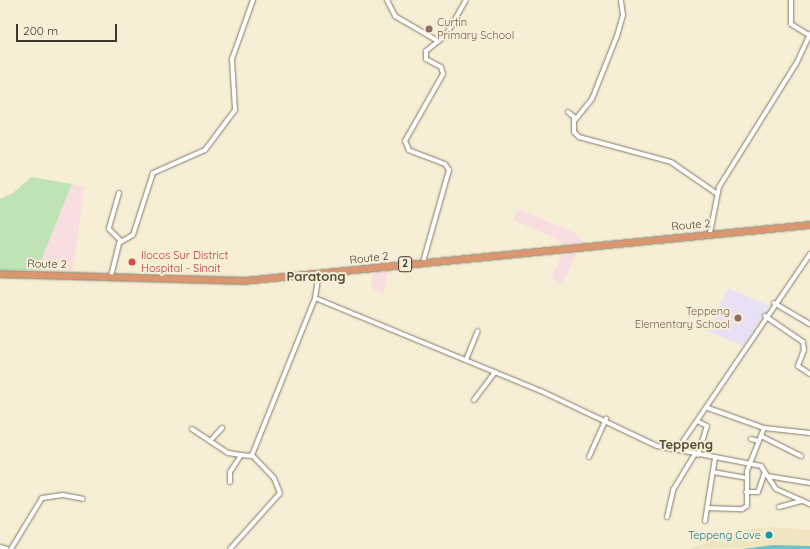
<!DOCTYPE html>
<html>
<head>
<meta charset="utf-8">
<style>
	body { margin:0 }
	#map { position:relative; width:810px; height:549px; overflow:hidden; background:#f7eed6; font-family:Quicksand,sans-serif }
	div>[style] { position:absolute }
	.commercial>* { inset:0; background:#f8dde1 }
	.education>* { inset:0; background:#e9e0f5 }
	.green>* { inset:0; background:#c0e3b6 }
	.sand>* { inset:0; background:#efe5c0 }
	.water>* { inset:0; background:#70c1c3 }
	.roads { filter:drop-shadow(0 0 1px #837b65) drop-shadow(0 0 1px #837b65) }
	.minor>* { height:4px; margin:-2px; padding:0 2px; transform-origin:2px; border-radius:2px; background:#fff }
	.highway>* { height:6px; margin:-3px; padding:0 3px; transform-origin:3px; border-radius:3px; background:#da966f }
	.dots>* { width:11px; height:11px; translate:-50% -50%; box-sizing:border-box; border:2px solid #f7eed6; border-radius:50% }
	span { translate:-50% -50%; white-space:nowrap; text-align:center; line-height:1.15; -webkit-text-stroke:4px #f7eed6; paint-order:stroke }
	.shield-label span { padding:1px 3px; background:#f7eed6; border:1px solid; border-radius:3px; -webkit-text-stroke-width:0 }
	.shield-label { font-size:10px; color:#3d3930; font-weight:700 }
	.education-label { font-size:11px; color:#785e54 }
	.left { translate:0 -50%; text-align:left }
	.right { translate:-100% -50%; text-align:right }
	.street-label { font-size:11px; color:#3d3930 }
	.health-label { font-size:11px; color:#be3a42 }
	.culture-label { font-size:11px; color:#0d838f }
	.quarter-label { font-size:13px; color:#554e3a; font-weight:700 }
	.scale { position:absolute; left:16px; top:24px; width:101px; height:18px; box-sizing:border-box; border:2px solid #3d3930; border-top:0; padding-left:5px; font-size:12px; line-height:14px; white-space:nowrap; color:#3d3930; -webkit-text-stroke:3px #f7eed6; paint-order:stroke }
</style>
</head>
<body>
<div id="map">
	<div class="commercial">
		<i style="clip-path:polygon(72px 184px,84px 187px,73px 271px,41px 270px,42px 258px)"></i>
		<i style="clip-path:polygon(518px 209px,575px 233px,584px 242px,560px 245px,562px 241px,513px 220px)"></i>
		<i style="clip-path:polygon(578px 250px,562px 284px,551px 278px,564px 251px)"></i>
		<i style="clip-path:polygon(388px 271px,383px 295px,371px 288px,373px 273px)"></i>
	</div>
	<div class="education">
		<i style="clip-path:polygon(728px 288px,769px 306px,743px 346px,708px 331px)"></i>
	</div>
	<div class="green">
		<i style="clip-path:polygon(31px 177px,72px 184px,42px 258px,41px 270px,0 270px,0 199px,13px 193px)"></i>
	</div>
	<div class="sand">
		<i style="clip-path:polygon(770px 527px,810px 530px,810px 546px,687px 549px,745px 530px)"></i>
	</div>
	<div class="water">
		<i style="clip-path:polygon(773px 545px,810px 546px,810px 549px,742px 549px)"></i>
	</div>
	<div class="roads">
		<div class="minor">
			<i style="left:387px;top:0;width:18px;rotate:63deg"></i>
			<i style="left:395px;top:16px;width:50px;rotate:30.2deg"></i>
			<i style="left:791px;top:0;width:24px;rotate:90deg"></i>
			<i style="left:791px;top:24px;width:22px;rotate:32deg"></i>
			<i style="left:568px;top:112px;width:8px;rotate:40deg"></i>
			<i style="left:574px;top:117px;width:15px;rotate:90deg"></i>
			<i style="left:574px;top:132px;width:7px;rotate:45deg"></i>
			<i style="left:579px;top:137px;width:95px;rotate:15.2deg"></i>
			<i style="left:671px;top:162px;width:55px;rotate:34.6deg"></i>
			<i style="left:575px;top:120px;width:27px;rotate:-51deg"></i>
			<i style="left:592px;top:99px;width:68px;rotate:-68.4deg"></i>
			<i style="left:617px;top:36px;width:22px;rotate:-74deg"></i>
			<i style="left:623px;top:15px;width:15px;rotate:-98deg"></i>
			<i style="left:119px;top:193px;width:37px;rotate:106deg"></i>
			<i style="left:109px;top:229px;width:16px;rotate:45deg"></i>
			<i style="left:710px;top:233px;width:47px;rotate:-78.9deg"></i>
			<i style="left:719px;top:187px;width:147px;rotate:-58deg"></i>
			<i style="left:797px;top:62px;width:31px;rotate:-65deg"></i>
			<i style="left:423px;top:262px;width:96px;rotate:-74.2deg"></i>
			<i style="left:449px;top:170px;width:7px;rotate:-124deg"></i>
			<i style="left:445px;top:164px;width:39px;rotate:-159deg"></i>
			<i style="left:409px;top:150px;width:10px;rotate:-114deg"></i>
			<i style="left:405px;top:141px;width:77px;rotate:-60.4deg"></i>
			<i style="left:443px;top:74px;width:7px;rotate:-106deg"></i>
			<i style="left:441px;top:67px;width:17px;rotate:-152deg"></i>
			<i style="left:426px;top:59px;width:8px;rotate:-90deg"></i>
			<i style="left:426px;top:51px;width:26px;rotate:-39deg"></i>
			<i style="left:446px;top:35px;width:40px;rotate:-60.3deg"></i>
			<i style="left:111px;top:276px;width:34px;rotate:-76deg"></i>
			<i style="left:119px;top:243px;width:16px;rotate:-30deg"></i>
			<i style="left:133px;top:235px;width:65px;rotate:-72.1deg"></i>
			<i style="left:153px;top:173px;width:57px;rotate:-23.9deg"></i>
			<i style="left:205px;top:150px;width:50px;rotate:-53.1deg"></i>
			<i style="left:235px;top:110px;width:51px;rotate:-93.4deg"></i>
			<i style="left:232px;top:59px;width:63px;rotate:-70.4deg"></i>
			<i style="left:315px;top:298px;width:244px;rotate:22.4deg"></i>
			<i style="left:541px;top:391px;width:128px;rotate:25.4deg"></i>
			<i style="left:657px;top:446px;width:20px;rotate:11deg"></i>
			<i style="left:677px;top:450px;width:237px;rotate:-55.8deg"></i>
			<i style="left:774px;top:303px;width:42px;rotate:30.3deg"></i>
			<i style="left:765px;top:316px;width:46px;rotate:34.4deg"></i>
			<i style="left:803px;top:342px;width:8px;rotate:83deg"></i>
			<i style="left:804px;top:350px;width:17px;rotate:111deg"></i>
			<i style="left:798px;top:366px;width:14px;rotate:34deg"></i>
			<i style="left:466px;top:360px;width:31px;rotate:-68deg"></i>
			<i style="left:474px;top:400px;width:35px;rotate:-53deg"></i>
			<i style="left:708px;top:408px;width:59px;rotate:19.7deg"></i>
			<i style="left:764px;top:428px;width:46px;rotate:6.2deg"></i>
			<i style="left:192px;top:429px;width:43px;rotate:33.7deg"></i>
			<i style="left:228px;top:453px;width:13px;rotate:9deg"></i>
			<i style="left:761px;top:436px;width:45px;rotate:26.6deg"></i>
			<i style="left:751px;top:439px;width:7px;rotate:16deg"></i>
			<i style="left:210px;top:441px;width:18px;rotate:-47deg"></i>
			<i style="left:679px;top:450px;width:84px;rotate:11deg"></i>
			<i style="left:761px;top:466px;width:27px;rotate:57deg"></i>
			<i style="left:776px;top:489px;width:37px;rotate:24deg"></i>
			<i style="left:698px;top:455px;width:30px;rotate:-73deg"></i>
			<i style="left:707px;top:426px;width:9px;rotate:-153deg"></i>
			<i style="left:589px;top:457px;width:42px;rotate:-65.9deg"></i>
			<i style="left:713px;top:472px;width:34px;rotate:10deg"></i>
			<i style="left:767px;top:476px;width:44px;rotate:9.2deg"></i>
			<i style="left:230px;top:482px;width:10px;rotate:-90deg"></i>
			<i style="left:230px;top:472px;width:20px;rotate:-57deg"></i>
			<i style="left:241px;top:455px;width:10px;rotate:6deg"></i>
			<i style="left:746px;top:492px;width:12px"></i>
			<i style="left:758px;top:492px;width:21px;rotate:-71deg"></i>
			<i style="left:779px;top:507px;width:24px;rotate:-15deg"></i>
			<i style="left:707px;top:508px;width:35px;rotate:2deg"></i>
			<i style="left:742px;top:509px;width:6px;rotate:-31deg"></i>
			<i style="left:747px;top:506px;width:35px;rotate:-90deg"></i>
			<i style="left:747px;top:471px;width:46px;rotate:-68.4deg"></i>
			<i style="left:667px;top:517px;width:28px;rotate:-77deg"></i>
			<i style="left:673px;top:490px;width:42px;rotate:-58.6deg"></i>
			<i style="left:705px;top:521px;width:64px;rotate:-81deg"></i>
			<i style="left:0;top:547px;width:7px;rotate:16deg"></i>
			<i style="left:11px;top:549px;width:60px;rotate:-58.7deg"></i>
			<i style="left:42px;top:498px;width:21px;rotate:-8deg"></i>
			<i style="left:63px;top:495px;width:20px;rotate:11deg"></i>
			<i style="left:230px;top:549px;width:75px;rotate:-48.2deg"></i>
			<i style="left:280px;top:493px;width:16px;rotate:-112deg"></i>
			<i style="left:274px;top:478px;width:32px;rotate:-134deg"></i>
			<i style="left:252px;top:455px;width:169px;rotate:-68.1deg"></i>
			<i style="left:315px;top:298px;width:25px;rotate:-81deg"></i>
		</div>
		<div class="highway">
			<i style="left:0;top:274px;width:244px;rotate:1.6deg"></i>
			<i style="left:244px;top:281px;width:569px;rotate:-5.65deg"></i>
		</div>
	</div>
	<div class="dots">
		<i style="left:429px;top:29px;background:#8d6e63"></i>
		<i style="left:132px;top:262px;background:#e0444e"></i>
		<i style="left:738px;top:318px;background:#8d6e63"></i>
		<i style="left:769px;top:535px;background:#0f9aa8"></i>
	</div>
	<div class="shield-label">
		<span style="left:405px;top:264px">2</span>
	</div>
	<div class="education-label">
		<span class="left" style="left:437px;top:29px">Curtin<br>Primary School</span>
		<span class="right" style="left:730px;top:318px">Teppeng<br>Elementary School</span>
	</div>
	<div class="street-label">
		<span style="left:691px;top:225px;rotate:-5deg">Route 2</span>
		<span style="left:369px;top:258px;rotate:-6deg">Route 2</span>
		<span style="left:47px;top:264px;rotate:1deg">Route 2</span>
	</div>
	<div class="health-label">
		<span class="left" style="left:141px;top:262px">Ilocos Sur District<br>Hospital - Sinait</span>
	</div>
	<div class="culture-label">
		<span class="right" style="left:761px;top:535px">Teppeng Cove</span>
	</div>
	<div class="quarter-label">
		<span style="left:316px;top:276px">Paratong</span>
		<span style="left:686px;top:444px">Teppeng</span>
	</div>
	<div class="scale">200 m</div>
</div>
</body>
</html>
